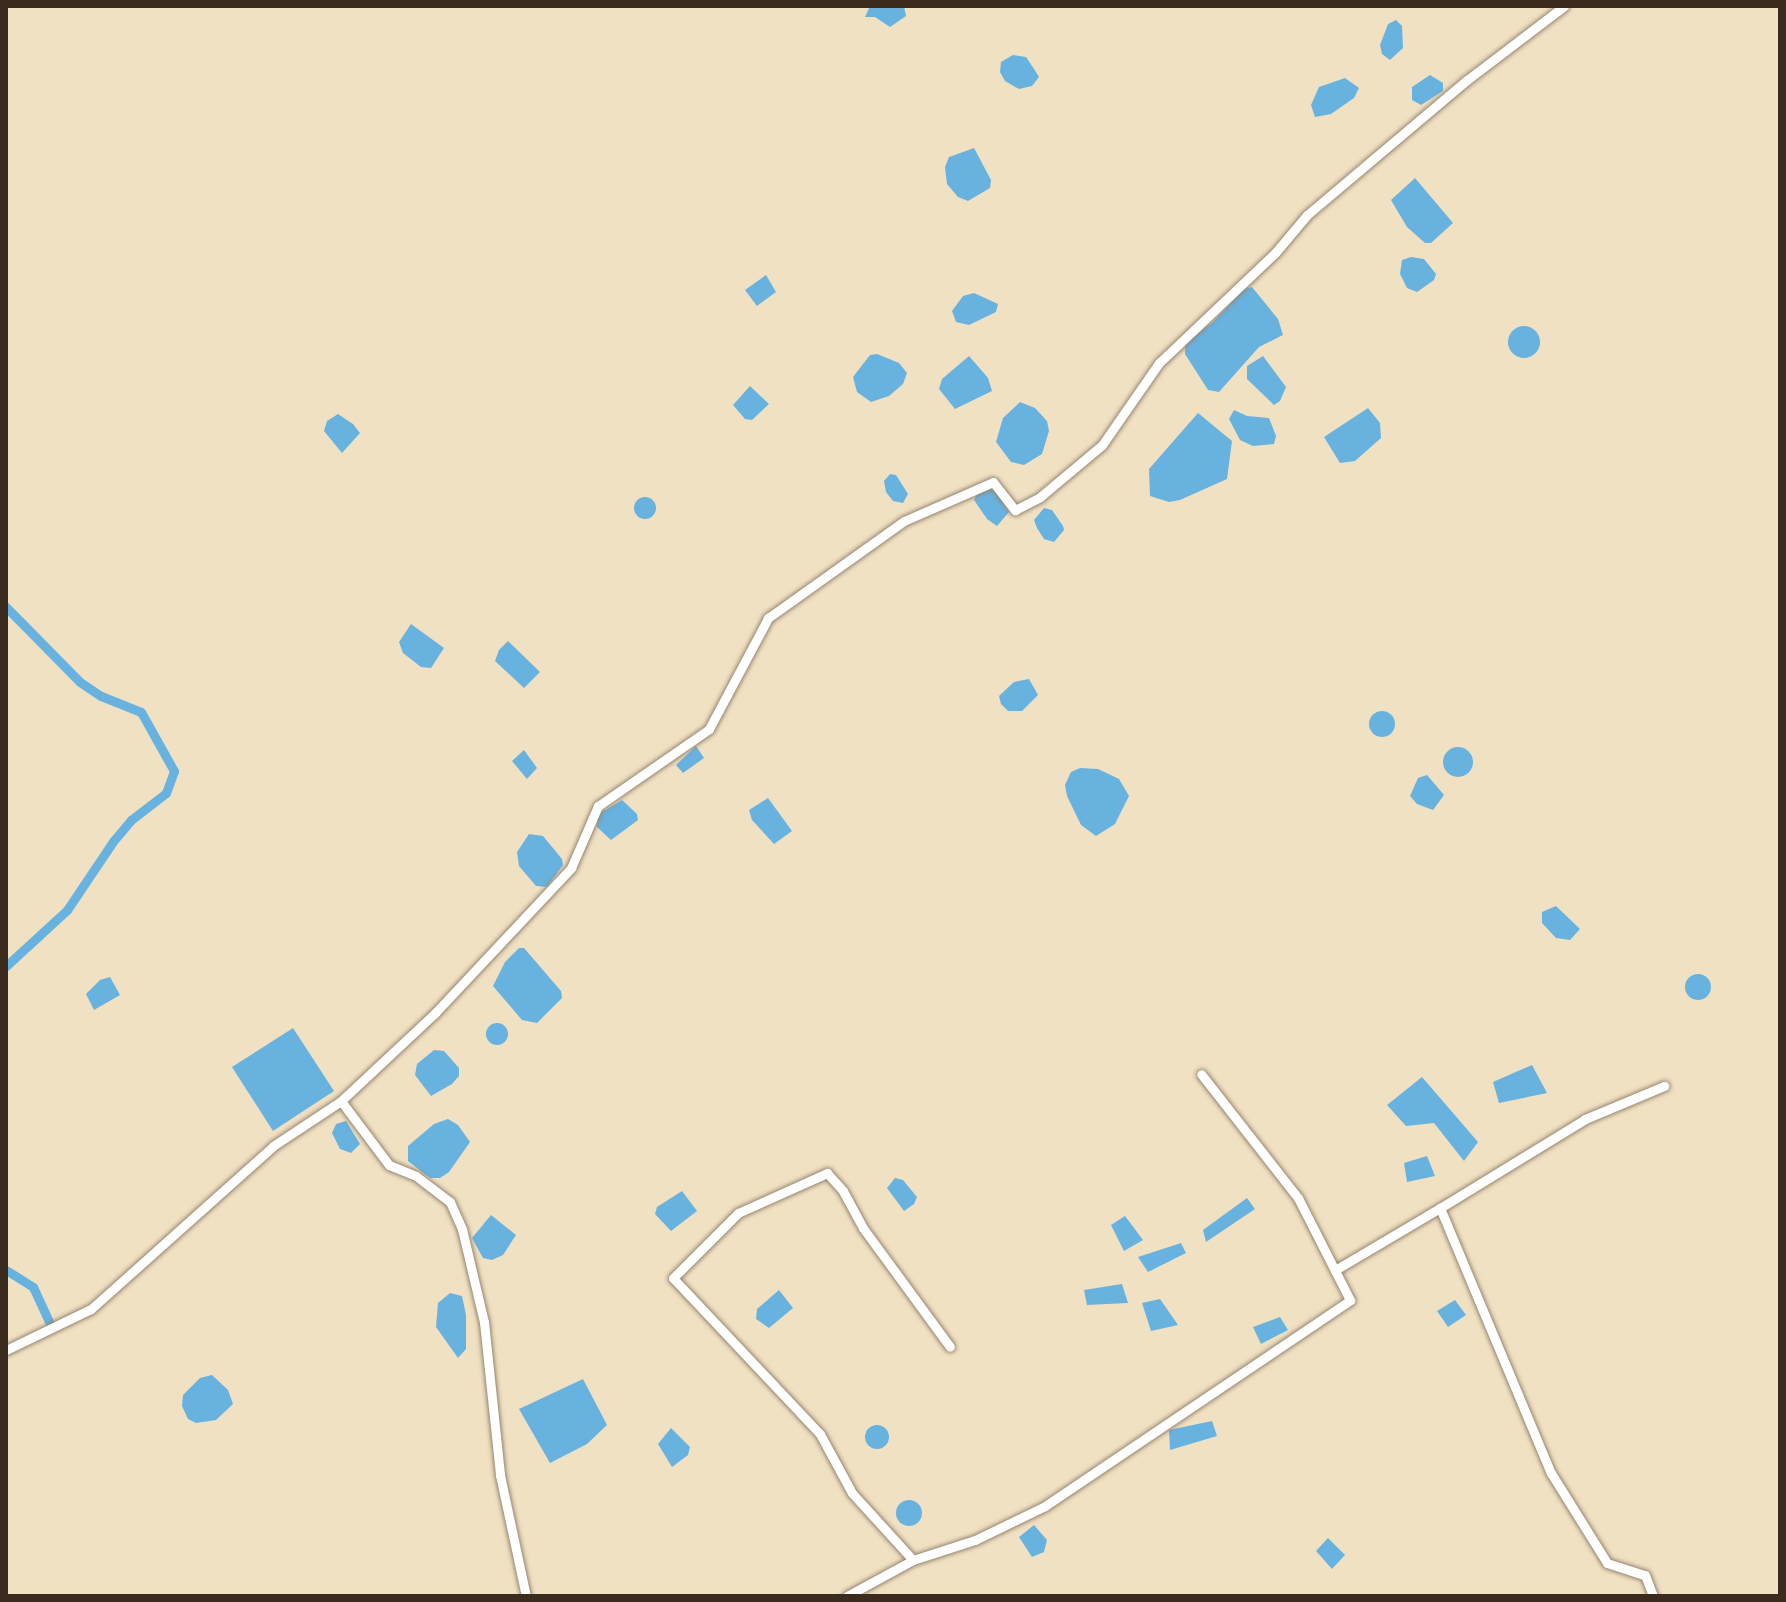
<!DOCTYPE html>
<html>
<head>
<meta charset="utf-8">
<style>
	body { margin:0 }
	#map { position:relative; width:1786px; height:1602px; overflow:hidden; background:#f1e1c3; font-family:"IM FELL Great Primer",serif }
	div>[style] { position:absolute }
	.water>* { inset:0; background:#68b2e0 }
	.round { border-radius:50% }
	.canal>* { height:9px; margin:-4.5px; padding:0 4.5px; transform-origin:4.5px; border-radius:4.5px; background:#68b2e0 }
	.roads { filter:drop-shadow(0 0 2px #968670) drop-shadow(0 0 2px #968670) }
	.street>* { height:9px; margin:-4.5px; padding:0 4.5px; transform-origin:4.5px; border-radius:4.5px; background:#fff }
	span { translate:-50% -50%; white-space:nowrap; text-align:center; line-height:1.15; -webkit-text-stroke:7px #fdfcf7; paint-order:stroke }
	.frame { position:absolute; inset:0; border:8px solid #3b2a1e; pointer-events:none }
</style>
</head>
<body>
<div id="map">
	<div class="water">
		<i style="clip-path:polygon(870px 6px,904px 6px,906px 16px,890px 27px,875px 17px,865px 17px)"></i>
		<i style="clip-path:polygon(1396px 20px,1402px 26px,1403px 48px,1390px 60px,1382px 54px,1380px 45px,1388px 24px)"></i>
		<i style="clip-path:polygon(1013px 55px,1026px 57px,1036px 72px,1039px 77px,1032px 86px,1019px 89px,1005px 81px,1000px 72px,1001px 62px)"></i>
		<i style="clip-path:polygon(1430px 75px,1443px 83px,1443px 91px,1421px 105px,1412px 100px,1412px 87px)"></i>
		<i style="clip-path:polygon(1345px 78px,1359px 88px,1354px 98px,1331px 114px,1315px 117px,1311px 105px,1319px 87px)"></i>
		<i style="clip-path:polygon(974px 148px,991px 180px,990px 188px,968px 201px,958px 197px,947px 184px,945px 167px,949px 157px)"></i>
		<i style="clip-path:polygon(1415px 178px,1453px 223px,1431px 243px,1425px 243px,1407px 227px,1391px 200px)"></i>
		<i style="clip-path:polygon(1411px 257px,1424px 259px,1436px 274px,1434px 280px,1417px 292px,1407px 288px,1400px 274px,1402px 260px)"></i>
		<i style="clip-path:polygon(766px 275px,776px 292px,757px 306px,745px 290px)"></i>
		<i style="clip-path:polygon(1252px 287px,1278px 319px,1283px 335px,1259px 347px,1219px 392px,1208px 390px,1185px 354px,1185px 342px,1212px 323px,1244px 289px)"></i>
		<i style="clip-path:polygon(974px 293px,998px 304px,996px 312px,969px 325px,956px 322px,952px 311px,963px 296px)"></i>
		<i class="round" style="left:1508px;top:326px;width:32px;height:32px"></i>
		<i style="clip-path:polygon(877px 354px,899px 363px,907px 373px,903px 384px,889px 396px,871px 402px,857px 392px,853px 377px,870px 355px)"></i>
		<i style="clip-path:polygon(969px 356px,988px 378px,992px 391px,955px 409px,939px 389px,942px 379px)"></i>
		<i style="clip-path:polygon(1263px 356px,1286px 387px,1280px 401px,1274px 405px,1247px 379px,1247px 366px)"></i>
		<i style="clip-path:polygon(750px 386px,769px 404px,752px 420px,745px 419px,733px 405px)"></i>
		<i style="clip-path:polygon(1020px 402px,1035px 408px,1047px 421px,1049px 431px,1042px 454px,1024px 465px,1011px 462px,996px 442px,1003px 418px)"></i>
		<i style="clip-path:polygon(1368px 408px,1380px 423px,1381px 438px,1355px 461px,1340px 463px,1324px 437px)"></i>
		<i style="clip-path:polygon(1234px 410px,1247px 416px,1269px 418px,1276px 436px,1274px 444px,1253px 446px,1240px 440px,1229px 419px)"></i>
		<i style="clip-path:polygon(1198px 413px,1232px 441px,1227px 479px,1180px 500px,1169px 502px,1150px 496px,1149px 469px)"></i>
		<i style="clip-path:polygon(338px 414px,353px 424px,360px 433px,342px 453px,324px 431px,327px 421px)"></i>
		<i style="clip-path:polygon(890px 474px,896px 475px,908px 494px,903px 503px,893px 501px,886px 492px,884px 481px)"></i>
		<i style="clip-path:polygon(993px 487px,1009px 512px,997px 526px,987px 519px,974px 500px,978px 492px)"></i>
		<i class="round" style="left:634px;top:497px;width:22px;height:22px"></i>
		<i style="clip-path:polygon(1044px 508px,1052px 510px,1063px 526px,1064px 530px,1054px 542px,1044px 539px,1037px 528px,1034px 520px)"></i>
		<i style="clip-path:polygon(411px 624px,444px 648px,431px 668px,421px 667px,403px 653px,399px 642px)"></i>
		<i style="clip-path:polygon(508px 641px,540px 672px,524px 688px,495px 661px,499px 650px)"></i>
		<i style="clip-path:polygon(1029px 679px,1038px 695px,1022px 711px,1008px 711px,1001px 704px,999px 696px,1014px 682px)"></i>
		<i class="round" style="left:1369px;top:711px;width:26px;height:26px"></i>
		<i style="clip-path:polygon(696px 746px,704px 758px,683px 773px,676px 765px)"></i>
		<i class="round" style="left:1443px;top:747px;width:30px;height:30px"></i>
		<i style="clip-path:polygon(524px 750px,537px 768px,527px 779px,512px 761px)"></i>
		<i style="clip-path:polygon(1080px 768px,1098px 769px,1119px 779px,1129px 796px,1115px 824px,1096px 836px,1081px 825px,1067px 796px,1065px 785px,1071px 772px)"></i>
		<i style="clip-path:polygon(1427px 775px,1444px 795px,1433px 810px,1417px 804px,1410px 796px,1418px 778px)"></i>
		<i style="clip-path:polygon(768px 798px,792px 831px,774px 844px,752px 820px,749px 810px)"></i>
		<i style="clip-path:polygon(622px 800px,637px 814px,638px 820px,611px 840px,597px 827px,597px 815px)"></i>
		<i style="clip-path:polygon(529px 834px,543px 836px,562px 859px,563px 865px,547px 887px,536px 886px,519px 866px,517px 852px)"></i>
		<i style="clip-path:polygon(1556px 906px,1580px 929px,1570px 940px,1556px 938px,1542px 923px,1542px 912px)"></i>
		<i style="clip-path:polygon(519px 948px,524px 948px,561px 991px,562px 998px,537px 1023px,522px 1020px,493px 986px,505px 962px)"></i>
		<i class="round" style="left:1685px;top:974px;width:26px;height:26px"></i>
		<i style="clip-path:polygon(110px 977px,120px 995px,94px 1010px,86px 994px,100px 980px)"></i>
		<i class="round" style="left:486px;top:1023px;width:22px;height:22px"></i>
		<i style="clip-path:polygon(293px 1028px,334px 1091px,273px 1131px,232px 1067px)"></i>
		<i style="clip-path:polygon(434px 1050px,444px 1051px,459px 1068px,459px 1076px,452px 1084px,431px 1096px,415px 1075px,417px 1064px)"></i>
		<i style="clip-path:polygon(1532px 1065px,1547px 1093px,1499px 1103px,1493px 1082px)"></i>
		<i style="clip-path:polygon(1422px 1077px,1478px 1142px,1464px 1161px,1434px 1123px,1406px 1126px,1387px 1105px)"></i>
		<i style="clip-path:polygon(448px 1119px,458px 1125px,470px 1142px,449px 1172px,440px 1178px,430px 1178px,408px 1161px,408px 1146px,434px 1124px)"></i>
		<i style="clip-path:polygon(346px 1121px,360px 1144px,351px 1153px,340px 1149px,332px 1133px,336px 1124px)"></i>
		<i style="clip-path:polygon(1427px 1156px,1435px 1176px,1407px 1182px,1404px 1163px)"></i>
		<i style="clip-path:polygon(895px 1178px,903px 1180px,917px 1197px,914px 1204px,904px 1211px,887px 1188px)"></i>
		<i style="clip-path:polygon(682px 1191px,697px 1211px,671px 1231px,655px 1214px,657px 1207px)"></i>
		<i style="clip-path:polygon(1247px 1198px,1255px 1209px,1206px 1242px,1203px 1230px)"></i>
		<i style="clip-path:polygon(491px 1215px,516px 1235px,503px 1255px,492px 1260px,483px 1258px,472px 1238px)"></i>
		<i style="clip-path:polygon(1125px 1216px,1143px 1240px,1124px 1251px,1111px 1225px)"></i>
		<i style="clip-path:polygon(1181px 1243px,1186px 1253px,1148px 1272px,1138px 1257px)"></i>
		<i style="clip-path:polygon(1122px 1284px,1128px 1303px,1087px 1305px,1084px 1290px)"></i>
		<i style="clip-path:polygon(779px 1290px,793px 1308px,769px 1328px,756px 1319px,757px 1309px)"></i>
		<i style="clip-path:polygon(450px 1293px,462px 1296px,466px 1315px,466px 1349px,458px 1358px,436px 1327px,438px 1303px)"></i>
		<i style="clip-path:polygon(1160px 1299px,1178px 1325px,1151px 1331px,1142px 1303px)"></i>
		<i style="clip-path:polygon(1455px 1300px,1466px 1315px,1448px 1327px,1437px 1311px)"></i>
		<i style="clip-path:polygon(1280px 1317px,1288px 1330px,1261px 1344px,1253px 1327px)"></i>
		<i style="clip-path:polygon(212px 1375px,228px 1390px,233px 1404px,216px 1420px,196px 1423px,188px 1419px,182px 1406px,183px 1395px,200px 1378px)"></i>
		<i style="clip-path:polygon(583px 1379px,607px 1425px,587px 1444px,550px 1463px,519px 1409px)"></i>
		<i style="clip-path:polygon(1212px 1421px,1217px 1436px,1170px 1450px,1169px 1430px)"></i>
		<i class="round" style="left:865px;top:1425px;width:24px;height:24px"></i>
		<i style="clip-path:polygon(671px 1428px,690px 1447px,688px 1455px,672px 1467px,658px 1444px)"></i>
		<i class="round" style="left:896px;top:1500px;width:26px;height:26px"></i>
		<i style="clip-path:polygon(1034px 1525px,1047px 1540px,1044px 1552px,1032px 1557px,1019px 1537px)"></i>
		<i style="clip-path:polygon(1328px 1538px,1345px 1555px,1332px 1569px,1316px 1551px)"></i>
	</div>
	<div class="canal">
		<i style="left:6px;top:607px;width:105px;rotate:45.4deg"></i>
		<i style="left:80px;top:682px;width:25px;rotate:34deg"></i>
		<i style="left:101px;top:696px;width:43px;rotate:21.8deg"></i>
		<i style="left:141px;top:712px;width:68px;rotate:60.8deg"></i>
		<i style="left:174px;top:771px;width:23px;rotate:110deg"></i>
		<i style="left:166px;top:793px;width:44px;rotate:142.4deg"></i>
		<i style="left:131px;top:820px;width:26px;rotate:130deg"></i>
		<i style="left:114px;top:840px;width:84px;rotate:123.9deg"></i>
		<i style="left:67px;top:910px;width:83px;rotate:137.4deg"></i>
		<i style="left:6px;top:1270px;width:32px;rotate:32deg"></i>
		<i style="left:33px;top:1287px;width:45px;rotate:65.1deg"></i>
	</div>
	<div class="roads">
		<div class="street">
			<i style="left:341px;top:1101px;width:80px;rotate:53.1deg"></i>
			<i style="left:389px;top:1165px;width:29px;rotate:22deg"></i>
			<i style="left:416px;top:1176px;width:43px;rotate:37.4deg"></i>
			<i style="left:450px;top:1202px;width:30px;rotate:66deg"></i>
			<i style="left:462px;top:1229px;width:96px;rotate:76.7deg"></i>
			<i style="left:484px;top:1322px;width:154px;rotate:84deg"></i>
			<i style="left:500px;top:1475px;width:124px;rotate:77.9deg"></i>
			<i style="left:1440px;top:1208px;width:170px;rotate:-31.5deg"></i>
			<i style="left:1585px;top:1119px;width:86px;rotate:-22.7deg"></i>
			<i style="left:1335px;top:1270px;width:122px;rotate:-30.6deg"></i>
			<i style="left:1440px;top:1208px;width:287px;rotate:67.3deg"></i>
			<i style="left:1551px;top:1473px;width:106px;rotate:58.1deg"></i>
			<i style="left:1607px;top:1563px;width:40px;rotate:18deg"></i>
			<i style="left:1645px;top:1575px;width:22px;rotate:69deg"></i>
			<i style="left:6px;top:1350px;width:94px;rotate:-25.8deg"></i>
			<i style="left:91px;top:1309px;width:244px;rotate:-41.8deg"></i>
			<i style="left:273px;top:1146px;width:82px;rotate:-33.5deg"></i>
			<i style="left:341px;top:1101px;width:129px;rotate:-43.1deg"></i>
			<i style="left:435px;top:1013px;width:199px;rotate:-46.8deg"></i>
			<i style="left:571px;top:868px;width:68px;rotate:-66.5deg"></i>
			<i style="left:598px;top:806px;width:135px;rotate:-34.7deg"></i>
			<i style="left:709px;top:729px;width:126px;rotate:-62deg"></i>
			<i style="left:768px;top:618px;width:167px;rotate:-35.5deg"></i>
			<i style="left:904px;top:521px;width:97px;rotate:-23.7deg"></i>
			<i style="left:993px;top:482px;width:36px;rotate:52deg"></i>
			<i style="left:1015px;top:510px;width:28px;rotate:-27deg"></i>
			<i style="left:1040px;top:497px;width:81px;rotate:-40deg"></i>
			<i style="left:1102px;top:445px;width:100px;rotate:-55.2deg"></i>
			<i style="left:1159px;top:363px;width:160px;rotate:-43.5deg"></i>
			<i style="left:1275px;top:253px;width:50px;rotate:-49.9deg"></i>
			<i style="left:1307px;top:215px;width:209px;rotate:-40.2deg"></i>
			<i style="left:1467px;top:80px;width:122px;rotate:-37.3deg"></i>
			<i style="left:913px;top:1560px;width:91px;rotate:-132.3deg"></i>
			<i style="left:852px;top:1493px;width:67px;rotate:-118.5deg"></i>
			<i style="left:820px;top:1434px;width:214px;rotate:-133.3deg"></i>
			<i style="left:673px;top:1278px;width:92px;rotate:-45deg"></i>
			<i style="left:738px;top:1213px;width:98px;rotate:-24.2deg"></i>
			<i style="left:827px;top:1173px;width:24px;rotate:48deg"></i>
			<i style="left:843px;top:1191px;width:42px;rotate:61.6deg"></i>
			<i style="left:863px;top:1228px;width:147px;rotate:53.8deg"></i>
			<i style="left:847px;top:1596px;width:75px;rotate:-28.6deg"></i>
			<i style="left:913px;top:1560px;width:65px;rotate:-17.9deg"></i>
			<i style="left:975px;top:1540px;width:78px;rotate:-25.9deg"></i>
			<i style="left:1045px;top:1506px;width:368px;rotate:-34deg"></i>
			<i style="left:1350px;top:1300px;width:114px;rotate:-117deg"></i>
			<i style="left:1298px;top:1198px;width:157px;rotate:-128deg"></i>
		</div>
	</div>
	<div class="frame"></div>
</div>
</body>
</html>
